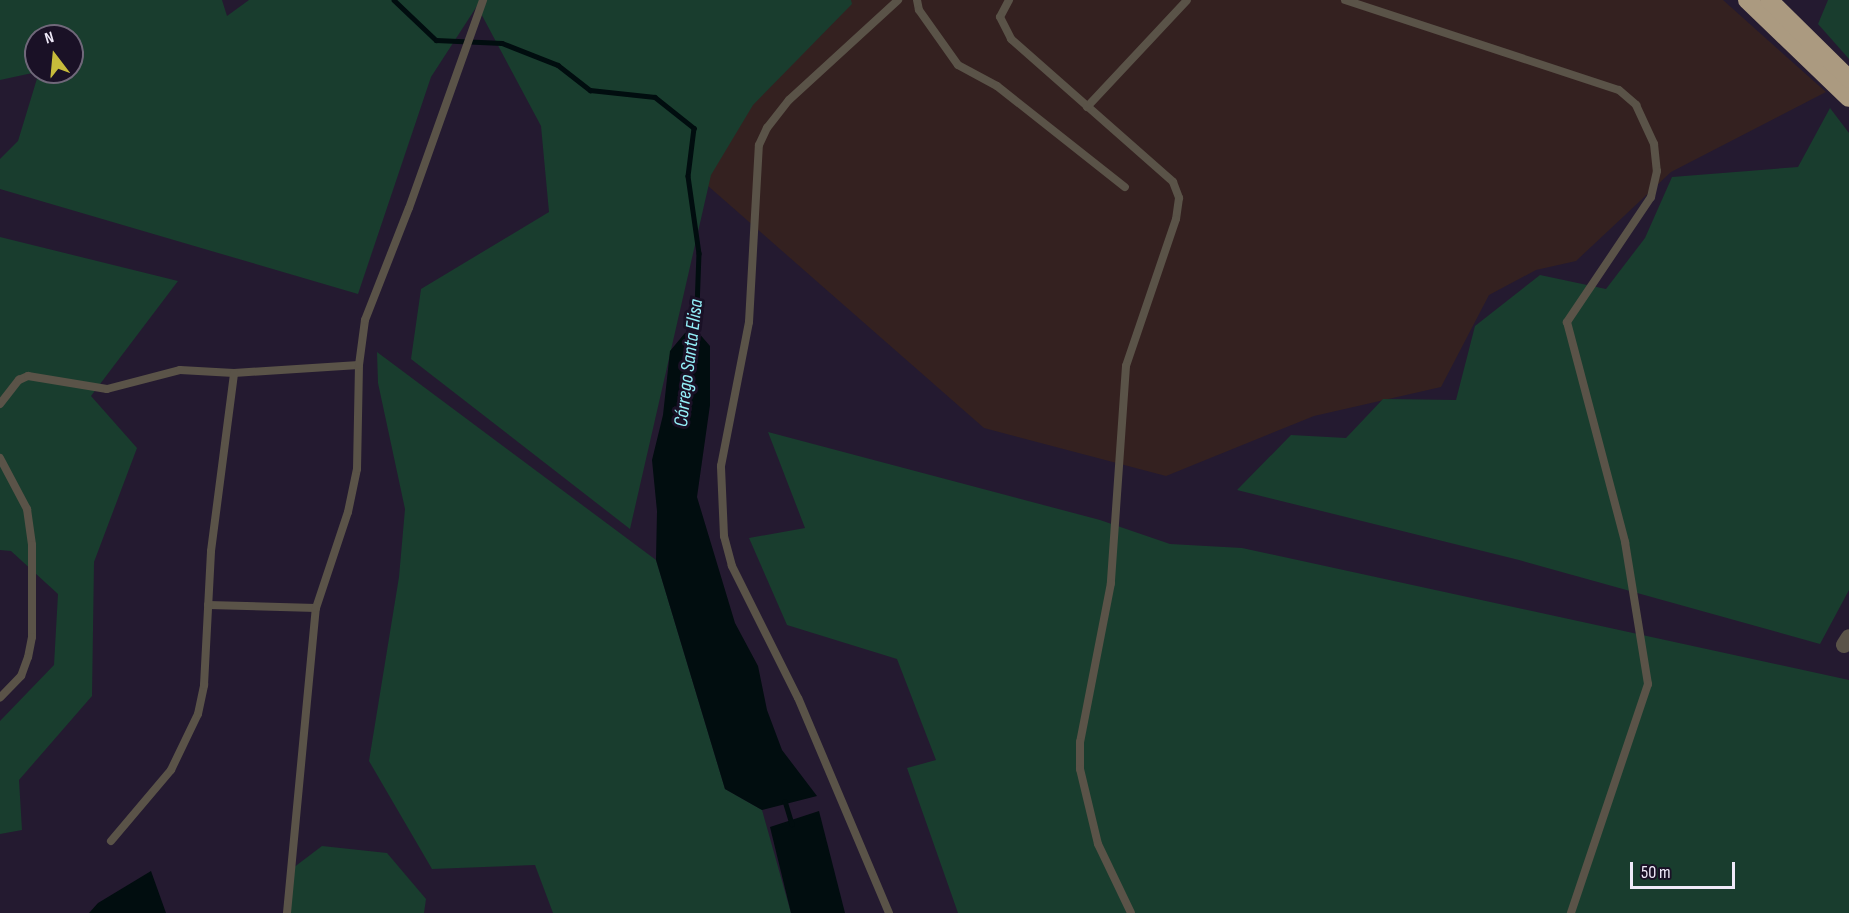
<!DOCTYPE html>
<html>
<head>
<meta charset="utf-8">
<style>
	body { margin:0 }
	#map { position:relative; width:1849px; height:913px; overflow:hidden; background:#241a30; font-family:"Sofia Sans Condensed",sans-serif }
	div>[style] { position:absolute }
	.industrial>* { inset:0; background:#342120 }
	.green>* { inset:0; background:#193d2e }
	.water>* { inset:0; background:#010d0f }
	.stream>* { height:4.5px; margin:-2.25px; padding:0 2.25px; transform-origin:2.25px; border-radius:2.25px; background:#010d0f }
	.lane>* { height:8px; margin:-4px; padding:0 4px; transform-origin:4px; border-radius:4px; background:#5a5348 }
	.street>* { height:16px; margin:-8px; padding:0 8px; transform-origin:8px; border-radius:8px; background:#5a5348 }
	.highway>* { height:18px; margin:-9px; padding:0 9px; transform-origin:9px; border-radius:9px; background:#ab9a80 }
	span { translate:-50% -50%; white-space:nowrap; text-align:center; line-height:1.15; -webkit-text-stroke:6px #1a1126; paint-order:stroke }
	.water-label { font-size:20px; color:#94f0f9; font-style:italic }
	.north { position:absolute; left:24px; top:24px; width:60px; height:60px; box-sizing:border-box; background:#1a1126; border:2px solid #70687a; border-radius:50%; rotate:344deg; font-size:16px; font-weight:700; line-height:24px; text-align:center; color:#f0eaf9 }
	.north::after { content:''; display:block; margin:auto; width:21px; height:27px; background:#c7bb3b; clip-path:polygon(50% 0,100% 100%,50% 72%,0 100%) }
	.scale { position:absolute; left:1630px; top:862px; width:105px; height:27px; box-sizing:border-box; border:3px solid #f0eaf9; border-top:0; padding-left:8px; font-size:18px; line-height:21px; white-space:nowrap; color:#f0eaf9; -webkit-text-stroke:4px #1a1126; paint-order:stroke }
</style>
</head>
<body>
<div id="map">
	<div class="industrial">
		<i style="clip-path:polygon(496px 0,1723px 0,1826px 92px,1671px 172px,1576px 261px,1536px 270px,1489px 295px,1441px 387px,1314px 416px,1166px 476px,984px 428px)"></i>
	</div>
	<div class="green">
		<i style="clip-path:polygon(0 0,222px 0,227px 16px,249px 0,851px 0,852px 4px,753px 105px,711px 175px,630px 529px,411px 359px,421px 289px,549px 212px,541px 126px,477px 6px,431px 77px,358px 294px,0 189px,0 159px,18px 141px,39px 72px,72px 72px,72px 36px,36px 36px,37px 72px,0 80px)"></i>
		<i style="clip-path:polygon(1828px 0,1849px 0,1849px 59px,1818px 24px)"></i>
		<i style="clip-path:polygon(1830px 108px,1849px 133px,1849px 590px,1820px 644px,1519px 560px,1237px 490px,1291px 435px,1346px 438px,1383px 399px,1456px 400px,1475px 326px,1540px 275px,1606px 289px,1645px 238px,1672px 177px,1798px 167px)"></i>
		<i style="clip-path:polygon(0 237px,178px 281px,91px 396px,137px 448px,94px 562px,92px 696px,19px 780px,22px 830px,0 834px,0 721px,54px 665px,58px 594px,11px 551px,0 550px)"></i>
		<i style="clip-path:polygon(377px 352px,656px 560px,725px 789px,762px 810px,791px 913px,553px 913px,535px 865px,432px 869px,369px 761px,399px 577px,405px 509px,378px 383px)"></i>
		<i style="clip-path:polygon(768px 432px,1100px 520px,1170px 544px,1242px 548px,1849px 680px,1849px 913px,958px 913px,907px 768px,936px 760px,897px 659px,787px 625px,749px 538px,805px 528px)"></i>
		<i style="clip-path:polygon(322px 846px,387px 853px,426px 899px,424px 913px,286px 913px,289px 871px)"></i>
	</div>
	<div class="water">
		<i style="clip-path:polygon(697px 331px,710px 346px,710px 405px,697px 497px,735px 623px,758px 666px,767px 710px,782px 750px,817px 796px,762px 810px,725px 789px,656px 560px,657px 511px,652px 460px,663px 415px,670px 351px,685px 333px)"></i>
		<i style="clip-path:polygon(819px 811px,845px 913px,791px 913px,770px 827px)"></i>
		<i style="clip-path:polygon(151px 871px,166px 913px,89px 913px,98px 903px)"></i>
	</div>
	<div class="stream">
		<i style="left:394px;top:0;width:58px;rotate:43.6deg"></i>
		<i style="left:436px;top:40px;width:66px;rotate:2.6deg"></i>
		<i style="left:502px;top:43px;width:60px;rotate:21.4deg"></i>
		<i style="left:558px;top:65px;width:41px;rotate:38deg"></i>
		<i style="left:590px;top:90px;width:65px;rotate:6.1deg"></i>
		<i style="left:655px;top:97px;width:50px;rotate:38.5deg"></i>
		<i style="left:694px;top:128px;width:48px;rotate:97.1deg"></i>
		<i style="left:688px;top:176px;width:78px;rotate:81.9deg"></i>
		<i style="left:699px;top:253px;width:83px;rotate:92.1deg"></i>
		<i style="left:785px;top:801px;width:24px;rotate:73deg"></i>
	</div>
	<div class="lane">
		<i style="left:917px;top:0;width:10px;rotate:79deg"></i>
		<i style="left:919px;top:10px;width:67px;rotate:54.7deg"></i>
		<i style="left:958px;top:65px;width:44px;rotate:28.3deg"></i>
		<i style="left:997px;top:86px;width:163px;rotate:38.3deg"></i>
		<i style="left:1009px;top:0;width:19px;rotate:118deg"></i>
		<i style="left:1000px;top:17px;width:25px;rotate:63deg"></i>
		<i style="left:1011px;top:39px;width:216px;rotate:41.4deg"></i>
		<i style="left:1173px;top:182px;width:17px;rotate:69deg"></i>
		<i style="left:1179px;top:198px;width:21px;rotate:98deg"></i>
		<i style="left:1176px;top:219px;width:155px;rotate:108.8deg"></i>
		<i style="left:1126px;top:366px;width:218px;rotate:94deg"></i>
		<i style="left:1111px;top:583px;width:162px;rotate:101deg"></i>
		<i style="left:1080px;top:742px;width:27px;rotate:90deg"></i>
		<i style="left:1080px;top:769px;width:77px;rotate:76.5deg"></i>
		<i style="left:1098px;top:844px;width:76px;rotate:64.4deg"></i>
		<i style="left:1345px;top:0;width:288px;rotate:18.2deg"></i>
		<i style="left:1619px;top:90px;width:23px;rotate:41deg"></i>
		<i style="left:1636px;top:105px;width:43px;rotate:65.2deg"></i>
		<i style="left:1654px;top:144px;width:27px;rotate:84deg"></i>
		<i style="left:1657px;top:171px;width:27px;rotate:103deg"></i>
		<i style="left:1651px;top:197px;width:151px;rotate:123.9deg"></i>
		<i style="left:1567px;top:322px;width:228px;rotate:75.2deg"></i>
		<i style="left:1625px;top:542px;width:144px;rotate:80.8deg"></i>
		<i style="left:1648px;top:684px;width:242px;rotate:108.6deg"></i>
		<i style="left:1087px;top:107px;width:146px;rotate:-46.9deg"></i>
		<i style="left:0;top:404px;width:31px;rotate:-52deg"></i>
		<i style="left:19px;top:380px;width:10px;rotate:-24deg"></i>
		<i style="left:28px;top:376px;width:80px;rotate:9.3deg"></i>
		<i style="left:107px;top:389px;width:75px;rotate:-14.6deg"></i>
		<i style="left:180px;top:370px;width:54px;rotate:3.2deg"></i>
		<i style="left:234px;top:373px;width:125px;rotate:-3.7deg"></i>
		<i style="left:0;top:458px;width:58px;rotate:62.1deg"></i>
		<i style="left:27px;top:509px;width:36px;rotate:82deg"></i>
		<i style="left:32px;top:545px;width:92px;rotate:90deg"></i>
		<i style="left:32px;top:637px;width:20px;rotate:101deg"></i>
		<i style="left:28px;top:657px;width:20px;rotate:110deg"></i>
		<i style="left:21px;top:676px;width:30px;rotate:134deg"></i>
		<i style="left:208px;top:605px;width:108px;rotate:1.6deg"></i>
		<i style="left:111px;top:841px;width:93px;rotate:-49.8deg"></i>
		<i style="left:171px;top:770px;width:62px;rotate:-64.3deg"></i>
		<i style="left:198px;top:714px;width:30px;rotate:-78deg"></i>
		<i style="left:204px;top:685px;width:134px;rotate:-87deg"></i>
		<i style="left:211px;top:551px;width:179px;rotate:-82.6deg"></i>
		<i style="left:287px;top:913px;width:306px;rotate:-84.6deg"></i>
		<i style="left:316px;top:608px;width:101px;rotate:-71.6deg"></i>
		<i style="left:348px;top:512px;width:44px;rotate:-78.2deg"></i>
		<i style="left:357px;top:469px;width:104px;rotate:-88.9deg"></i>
		<i style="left:359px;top:365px;width:45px;rotate:-82.4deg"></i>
		<i style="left:365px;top:320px;width:120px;rotate:-68.6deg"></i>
		<i style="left:409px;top:208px;width:221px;rotate:-70.4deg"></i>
		<i style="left:889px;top:913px;width:233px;rotate:-112.9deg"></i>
		<i style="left:798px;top:698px;width:148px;rotate:-116.6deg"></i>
		<i style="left:732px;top:566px;width:31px;rotate:-105deg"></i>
		<i style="left:724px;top:536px;width:70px;rotate:-92.5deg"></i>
		<i style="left:721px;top:466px;width:147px;rotate:-79deg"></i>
		<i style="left:749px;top:322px;width:177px;rotate:-86.8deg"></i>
		<i style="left:759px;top:145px;width:19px;rotate:-65deg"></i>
		<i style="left:767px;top:128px;width:36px;rotate:-52deg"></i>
		<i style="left:789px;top:100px;width:148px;rotate:-42.5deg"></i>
	</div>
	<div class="street">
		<i style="left:1844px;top:645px;width:9px;rotate:-58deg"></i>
	</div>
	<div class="highway">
		<i style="left:1747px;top:0;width:141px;rotate:43.9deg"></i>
		<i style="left:1769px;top:0;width:112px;rotate:44.6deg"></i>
	</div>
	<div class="water-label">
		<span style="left:689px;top:363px;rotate:-83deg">Córrego Santa Elisa</span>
	</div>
	<div class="north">N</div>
	<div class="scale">50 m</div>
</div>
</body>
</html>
